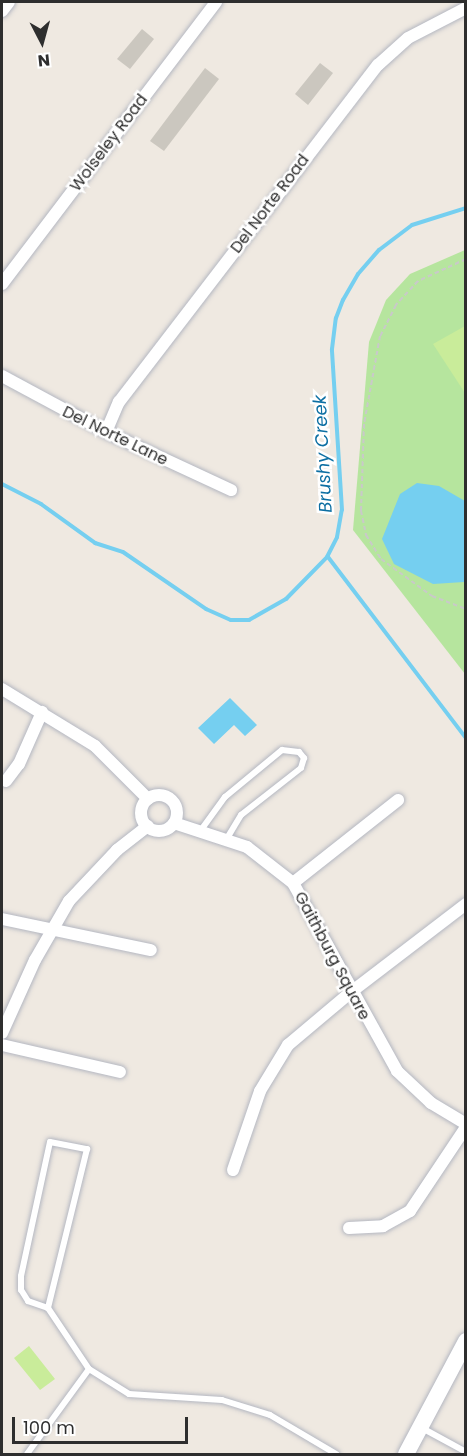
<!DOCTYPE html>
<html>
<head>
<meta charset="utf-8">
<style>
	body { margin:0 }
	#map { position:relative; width:467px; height:1456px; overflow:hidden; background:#efe9e1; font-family:Poppins,sans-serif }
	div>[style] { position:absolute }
	.green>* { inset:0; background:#b6e59e }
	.pitch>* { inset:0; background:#c9ec9a }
	.water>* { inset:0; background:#75cff0 }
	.stream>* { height:4px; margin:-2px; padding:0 2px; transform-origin:2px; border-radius:2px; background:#75cff0 }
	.building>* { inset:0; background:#cbc7bf }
	.path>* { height:2px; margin-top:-1px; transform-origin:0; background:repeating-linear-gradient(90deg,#c9c9c9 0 4.5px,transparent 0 7.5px) }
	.roads { filter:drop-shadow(0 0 2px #b4b7c1) drop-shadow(0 0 2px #b4b7c1) }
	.service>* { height:6px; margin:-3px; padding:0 3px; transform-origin:3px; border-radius:3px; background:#fff }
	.minor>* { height:12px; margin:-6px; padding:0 6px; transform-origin:6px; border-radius:6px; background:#fff }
	.minor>.ring { margin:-6px; padding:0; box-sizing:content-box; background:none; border:12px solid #fff; border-radius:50% }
	.secondary>* { height:16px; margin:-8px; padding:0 8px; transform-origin:8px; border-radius:8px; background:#fff }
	span { translate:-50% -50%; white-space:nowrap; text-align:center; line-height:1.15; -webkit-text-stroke:5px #fff; paint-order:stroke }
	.street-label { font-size:16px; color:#2e2e2e }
	.water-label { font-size:18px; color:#0d6fa3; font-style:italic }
	.frame { position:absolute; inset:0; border:3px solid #2e2e2e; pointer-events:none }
	.north { position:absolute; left:12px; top:12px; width:60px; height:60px; -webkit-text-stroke:4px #fff; paint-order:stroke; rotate:174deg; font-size:16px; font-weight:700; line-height:24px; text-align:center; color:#2e2e2e }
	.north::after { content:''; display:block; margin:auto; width:21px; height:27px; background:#2e2e2e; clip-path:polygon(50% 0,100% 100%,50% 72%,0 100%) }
	.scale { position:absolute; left:12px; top:1417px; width:176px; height:27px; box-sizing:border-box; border:3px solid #2e2e2e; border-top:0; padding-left:8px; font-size:18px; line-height:21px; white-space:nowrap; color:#2e2e2e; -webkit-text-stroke:4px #fff; paint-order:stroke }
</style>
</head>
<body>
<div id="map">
	<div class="green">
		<i style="clip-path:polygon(465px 250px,465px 674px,353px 530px,369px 342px,386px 300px,410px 274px)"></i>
	</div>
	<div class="pitch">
		<i style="clip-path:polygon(465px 326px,465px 393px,433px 344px)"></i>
		<i style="clip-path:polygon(29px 1346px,55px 1379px,40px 1390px,14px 1358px)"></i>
	</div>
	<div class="water">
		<i style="clip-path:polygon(417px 483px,439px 486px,465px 501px,464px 582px,433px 584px,394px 564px,382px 539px,400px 494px)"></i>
		<i style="clip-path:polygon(230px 698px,257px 725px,245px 736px,234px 725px,214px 744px,198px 728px)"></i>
	</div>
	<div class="stream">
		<i style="left:2px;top:484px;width:44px;rotate:27.1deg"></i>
		<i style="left:41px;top:504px;width:67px;rotate:35.8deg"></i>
		<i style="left:95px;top:543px;width:29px;rotate:18deg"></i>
		<i style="left:123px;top:552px;width:101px;rotate:34.5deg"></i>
		<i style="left:206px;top:609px;width:27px;rotate:24deg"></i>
		<i style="left:231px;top:620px;width:18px"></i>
		<i style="left:249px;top:620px;width:43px;rotate:-29.6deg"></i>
		<i style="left:286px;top:599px;width:59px;rotate:-45.7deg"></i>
		<i style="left:327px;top:557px;width:22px;rotate:-63deg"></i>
		<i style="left:337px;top:537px;width:27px;rotate:-80deg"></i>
		<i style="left:342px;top:510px;width:161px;rotate:-93.6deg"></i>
		<i style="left:332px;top:349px;width:31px;rotate:-83deg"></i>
		<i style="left:336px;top:318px;width:19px;rotate:-69deg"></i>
		<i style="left:343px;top:300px;width:30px;rotate:-60deg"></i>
		<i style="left:358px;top:274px;width:32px;rotate:-49deg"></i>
		<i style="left:379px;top:250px;width:41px;rotate:-37.1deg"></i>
		<i style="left:412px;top:225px;width:57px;rotate:-17.5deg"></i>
		<i style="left:328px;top:557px;width:228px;rotate:52.7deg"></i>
	</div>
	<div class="building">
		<i style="clip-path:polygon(142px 29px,154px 39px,130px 69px,117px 59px)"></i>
		<i style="clip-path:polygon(320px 63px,333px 73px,308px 105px,295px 94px)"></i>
		<i style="clip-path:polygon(205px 68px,219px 79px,164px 151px,150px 141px)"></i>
	</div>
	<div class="path">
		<i style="left:466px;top:259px;width:53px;rotate:155.4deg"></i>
		<i style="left:418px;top:281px;width:33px;rotate:133deg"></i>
		<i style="left:396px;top:305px;width:35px;rotate:117deg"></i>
		<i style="left:380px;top:336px;width:89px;rotate:100.3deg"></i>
		<i style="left:364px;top:424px;width:87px;rotate:92deg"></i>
		<i style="left:361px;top:511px;width:25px;rotate:78deg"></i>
		<i style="left:366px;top:535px;width:28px;rotate:58deg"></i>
		<i style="left:381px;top:559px;width:63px;rotate:36deg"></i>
		<i style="left:432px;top:596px;width:36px;rotate:21deg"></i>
	</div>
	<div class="roads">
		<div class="service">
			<i style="left:201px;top:830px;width:41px;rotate:-54deg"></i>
			<i style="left:225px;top:797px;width:74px;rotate:-39.5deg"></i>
			<i style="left:282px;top:750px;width:17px;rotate:7deg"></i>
			<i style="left:299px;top:752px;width:8px;rotate:50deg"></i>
			<i style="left:304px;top:758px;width:10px;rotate:107deg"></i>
			<i style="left:301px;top:768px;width:76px;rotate:141.9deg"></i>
			<i style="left:241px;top:815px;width:27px;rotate:121deg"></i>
			<i style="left:48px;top:1308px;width:21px;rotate:-161deg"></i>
			<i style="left:28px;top:1301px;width:13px;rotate:-122deg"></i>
			<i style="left:21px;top:1290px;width:14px;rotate:-90deg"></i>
			<i style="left:21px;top:1276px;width:137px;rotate:-77.8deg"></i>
			<i style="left:50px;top:1142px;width:38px;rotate:11deg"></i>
			<i style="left:87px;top:1149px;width:164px;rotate:103.8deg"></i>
			<i style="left:48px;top:1308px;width:73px;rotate:56.1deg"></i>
			<i style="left:89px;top:1369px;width:47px;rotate:32deg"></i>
			<i style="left:129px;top:1394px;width:93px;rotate:3.7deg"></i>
			<i style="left:222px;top:1400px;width:50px;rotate:17.4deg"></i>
			<i style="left:270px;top:1415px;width:77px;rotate:30.6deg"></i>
			<i style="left:422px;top:1428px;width:50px;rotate:28.6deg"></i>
			<i style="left:27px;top:1454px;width:105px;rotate:-53.9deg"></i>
		</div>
		<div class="minor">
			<i style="left:2px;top:11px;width:11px;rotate:-52deg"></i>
			<i style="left:2px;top:284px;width:354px;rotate:-52.8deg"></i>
			<i style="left:2px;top:376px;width:118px;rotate:28.3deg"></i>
			<i style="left:106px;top:432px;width:138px;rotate:24.9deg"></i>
			<i style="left:106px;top:432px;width:33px;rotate:-67deg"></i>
			<i style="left:119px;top:402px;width:425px;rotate:-52.5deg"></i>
			<i style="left:378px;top:65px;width:40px;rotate:-42deg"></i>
			<i style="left:408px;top:38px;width:65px;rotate:-27.3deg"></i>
			<i style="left:2px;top:689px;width:109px;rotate:31.5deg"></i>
			<i style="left:95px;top:746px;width:75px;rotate:45deg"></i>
			<i style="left:6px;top:781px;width:21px;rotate:-53deg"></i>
			<i style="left:19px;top:764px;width:57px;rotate:-66.1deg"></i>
			<i class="ring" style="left:141px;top:795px;width:24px;height:24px"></i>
			<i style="left:174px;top:823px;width:77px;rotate:18.2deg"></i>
			<i style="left:247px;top:847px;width:58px;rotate:38deg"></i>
			<i style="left:293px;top:883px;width:215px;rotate:61deg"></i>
			<i style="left:397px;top:1071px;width:47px;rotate:43.3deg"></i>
			<i style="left:431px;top:1103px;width:41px;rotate:31deg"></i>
			<i style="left:293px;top:883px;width:134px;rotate:-38.3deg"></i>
			<i style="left:2px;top:919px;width:152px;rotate:11.8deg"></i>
			<i style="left:2px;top:1033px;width:80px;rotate:-65.7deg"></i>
			<i style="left:35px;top:960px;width:68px;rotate:-60deg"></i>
			<i style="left:69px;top:901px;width:70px;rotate:-46.7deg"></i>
			<i style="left:117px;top:850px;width:39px;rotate:-38deg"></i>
			<i style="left:2px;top:1045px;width:121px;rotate:12.9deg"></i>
			<i style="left:233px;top:1170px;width:83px;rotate:-71.1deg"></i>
			<i style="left:260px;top:1091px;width:54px;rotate:-58.7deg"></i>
			<i style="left:288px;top:1045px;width:82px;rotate:-40.1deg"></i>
			<i style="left:351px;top:992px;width:145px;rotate:-37.4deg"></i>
			<i style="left:349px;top:1228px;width:34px;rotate:-3deg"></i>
			<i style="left:383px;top:1226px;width:31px;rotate:-29deg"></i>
			<i style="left:410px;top:1211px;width:101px;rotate:-56.3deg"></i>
		</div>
		<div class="secondary">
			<i style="left:406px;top:1454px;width:128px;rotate:-62deg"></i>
		</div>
	</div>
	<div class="street-label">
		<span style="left:109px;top:143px;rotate:-53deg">Wolseley Road</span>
		<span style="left:270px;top:204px;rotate:-53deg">Del Norte Road</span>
		<span style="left:115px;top:436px;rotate:26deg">Del Norte Lane</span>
		<span style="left:332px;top:956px;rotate:62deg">Gaithburg Square</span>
	</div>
	<div class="water-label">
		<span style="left:323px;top:454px;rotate:-93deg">Brushy Creek</span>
	</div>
	<div class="frame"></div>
	<div class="north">N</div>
	<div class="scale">100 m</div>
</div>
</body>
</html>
